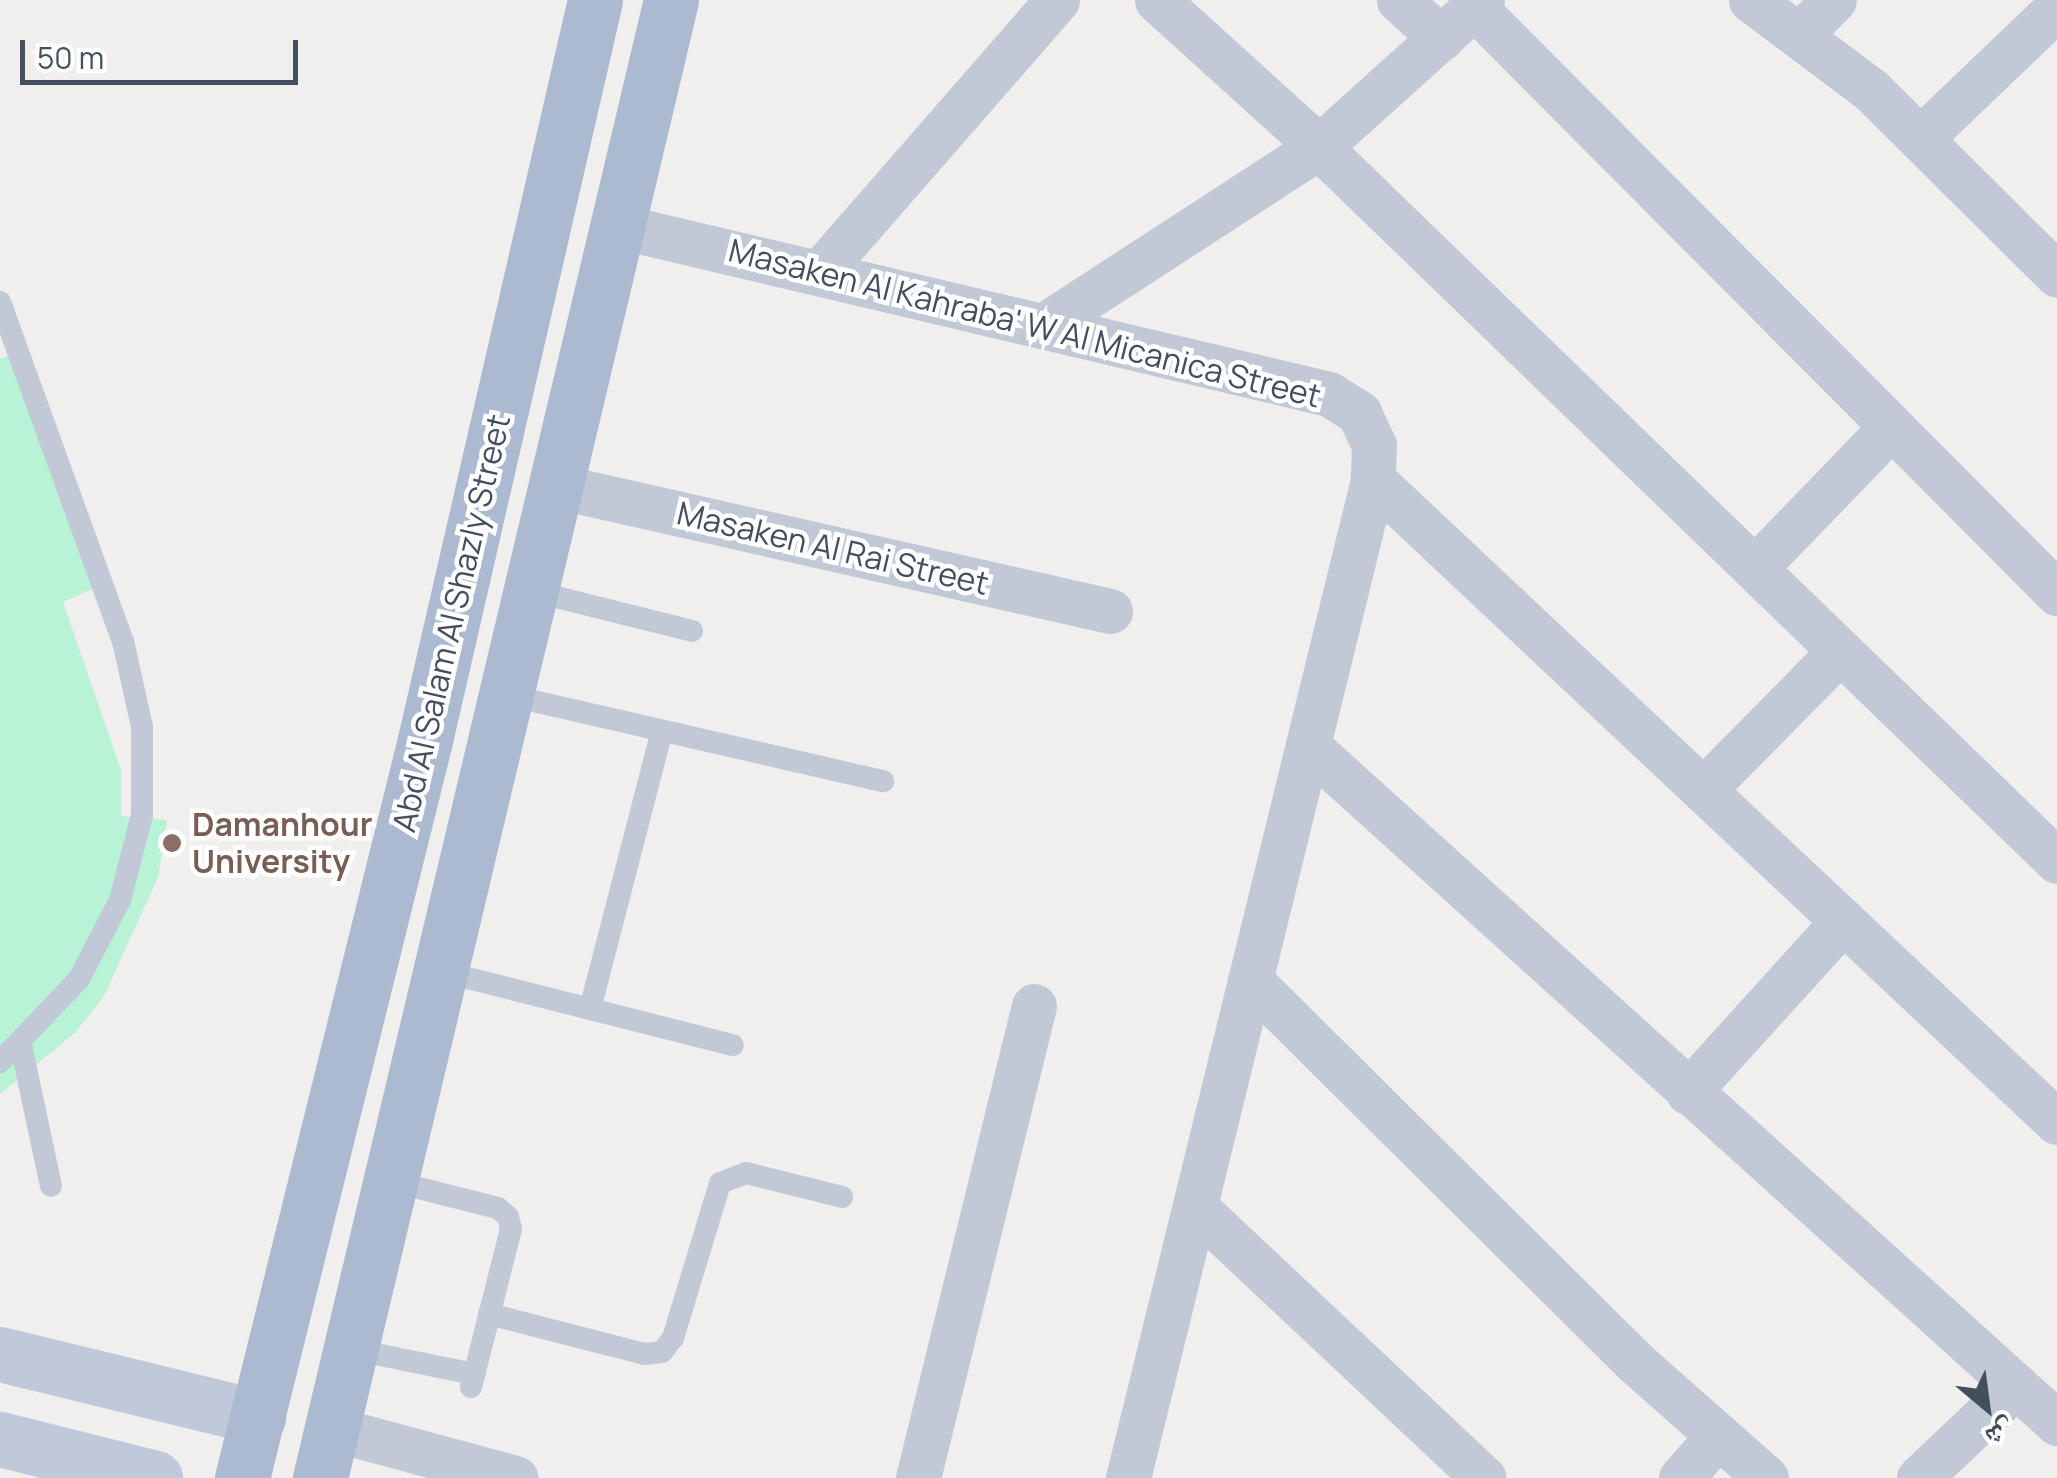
<!DOCTYPE html>
<html>
<head>
<meta charset="utf-8">
<style>
	body { margin:0 }
	#map { position:relative; width:2057px; height:1478px; overflow:hidden; background:#f1eeee; font-family:Manrope,"Noto Naskh Arabic",sans-serif }
	div>[style] { position:absolute }
	.green>* { inset:0; background:#b8f3d5 }
	.service>* { height:22px; margin:-11px; padding:0 11px; transform-origin:11px; border-radius:11px; background:#c0c9d5 }
	.minor>* { height:45px; margin:-22.5px; padding:0 22.5px; transform-origin:22.5px; border-radius:22.5px; background:#c0c9d5 }
	.secondary>* { height:55px; margin:-27.5px; padding:0 27.5px; transform-origin:27.5px; border-radius:27.5px; background:#bfc9d9 }
	.primary>* { height:55px; margin:-27.5px; padding:0 27.5px; transform-origin:27.5px; border-radius:27.5px; background:#abbad0 }
	.dots>* { width:28px; height:28px; translate:-50% -50%; box-sizing:border-box; border:5px solid #fff; border-radius:50% }
	span { translate:-50% -50%; white-space:nowrap; text-align:center; line-height:1.15; -webkit-text-stroke:9px #fff; paint-order:stroke }
	.street-label { font-size:32px; color:#444f5e }
	.education-label { font-size:32px; color:#785e54; font-weight:700 }
	.left { translate:0 -50%; text-align:left }
	.north { position:absolute; left:1937px; top:1358px; width:100px; height:100px; -webkit-text-stroke:8px #fff; paint-order:stroke; rotate:151deg; font-size:28px; font-weight:700; line-height:40px; text-align:center; color:#444f5e }
	.north::after { content:''; display:block; margin:auto; width:35px; height:45px; background:#444f5e; clip-path:polygon(50% 0,100% 100%,50% 72%,0 100%) }
	.scale { position:absolute; left:20px; top:40px; width:278px; height:45px; box-sizing:border-box; border:5px solid #444f5e; border-top:0; padding-left:12px; font-size:30px; line-height:35px; white-space:nowrap; color:#444f5e; -webkit-text-stroke:8px #fff; paint-order:stroke }
</style>
</head>
<body>
<div id="map">
	<div class="green">
		<i style="clip-path:polygon(22px 352px,108px 582px,63px 602px,121px 770px,121px 816px,167px 820px,158px 877px,104px 996px,75px 1033px,0 1094px,0 358px)"></i>
	</div>
	<div class="service">
		<i style="left:0;top:302px;width:361px;rotate:70.1deg"></i>
		<i style="left:123px;top:641px;width:88px;rotate:77.5deg"></i>
		<i style="left:142px;top:727px;width:88px;rotate:90deg"></i>
		<i style="left:142px;top:815px;width:88px;rotate:104.5deg"></i>
		<i style="left:120px;top:900px;width:89px;rotate:117.4deg"></i>
		<i style="left:79px;top:979px;width:115px;rotate:133.6deg"></i>
		<i style="left:532px;top:591px;width:165px;rotate:14deg"></i>
		<i style="left:507px;top:695px;width:386px;rotate:12.9deg"></i>
		<i style="left:440px;top:971px;width:302px;rotate:14.2deg"></i>
		<i style="left:590px;top:1009px;width:287px;rotate:-75.5deg"></i>
		<i style="left:21px;top:1045px;width:144px;rotate:78deg"></i>
		<i style="left:391px;top:1181px;width:110px;rotate:14.2deg"></i>
		<i style="left:498px;top:1208px;width:13px;rotate:42deg"></i>
		<i style="left:508px;top:1217px;width:12px;rotate:76deg"></i>
		<i style="left:511px;top:1229px;width:163px;rotate:104.2deg"></i>
		<i style="left:489px;top:1314px;width:161px;rotate:14.4deg"></i>
		<i style="left:645px;top:1354px;width:17px;rotate:-7deg"></i>
		<i style="left:662px;top:1352px;width:18px;rotate:-52deg"></i>
		<i style="left:673px;top:1338px;width:162px;rotate:-73.1deg"></i>
		<i style="left:720px;top:1183px;width:28px;rotate:-21deg"></i>
		<i style="left:746px;top:1173px;width:99px;rotate:14deg"></i>
		<i style="left:351px;top:1349px;width:126px;rotate:11.5deg"></i>
	</div>
	<div class="minor">
		<i style="left:1157px;top:0;width:219px;rotate:42.2deg"></i>
		<i style="left:1319px;top:147px;width:1027px;rotate:44.05deg"></i>
		<i style="left:1399px;top:0;width:57px;rotate:42.1deg"></i>
		<i style="left:1751px;top:0;width:150px;rotate:36.9deg"></i>
		<i style="left:1871px;top:90px;width:262px;rotate:44.8deg"></i>
		<i style="left:1474px;top:7px;width:827px;rotate:45.15deg"></i>
		<i style="left:1802px;top:32px;width:45px;rotate:-45deg"></i>
		<i style="left:1923px;top:136px;width:185px;rotate:-43.7deg"></i>
		<i style="left:618px;top:226px;width:731px;rotate:13.29deg"></i>
		<i style="left:1329px;top:394px;width:36px;rotate:32deg"></i>
		<i style="left:1359px;top:413px;width:35px;rotate:65deg"></i>
		<i style="left:1374px;top:445px;width:35px;rotate:92deg"></i>
		<i style="left:1373px;top:480px;width:1028px;rotate:103.79deg"></i>
		<i style="left:819px;top:273px;width:362px;rotate:-48.9deg"></i>
		<i style="left:1043px;top:326px;width:329px;rotate:-33deg"></i>
		<i style="left:1319px;top:147px;width:219px;rotate:-42deg"></i>
		<i style="left:1373px;top:480px;width:938px;rotate:43.19deg"></i>
		<i style="left:556px;top:486px;width:568px;rotate:12.71deg"></i>
		<i style="left:1755px;top:568px;width:193px;rotate:-46deg"></i>
		<i style="left:1308px;top:746px;width:1010px;rotate:42.11deg"></i>
		<i style="left:1703px;top:790px;width:195px;rotate:-45.4deg"></i>
		<i style="left:1250px;top:980px;width:542px;rotate:44.78deg"></i>
		<i style="left:1635px;top:1362px;width:175px;rotate:41.5deg"></i>
		<i style="left:1688px;top:1092px;width:231px;rotate:-47.8deg"></i>
		<i style="left:1195px;top:1207px;width:396px;rotate:43.2deg"></i>
		<i style="left:334px;top:1429px;width:188px;rotate:15.1deg"></i>
		<i style="left:918px;top:1478px;width:486px;rotate:-76.2deg"></i>
		<i style="left:1681px;top:1478px;width:56px;rotate:-48.6deg"></i>
		<i style="left:1919px;top:1478px;width:134px;rotate:-43.5deg"></i>
	</div>
	<div class="secondary">
		<i style="left:0;top:1354px;width:266px;rotate:13.7deg"></i>
		<i style="left:0;top:1439px;width:160px;rotate:14.1deg"></i>
	</div>
	<div class="primary">
		<i style="left:242px;top:1478px;width:760px;rotate:-76.07deg"></i>
		<i style="left:425px;top:740px;width:759px;rotate:-77.06deg"></i>
		<i style="left:320px;top:1478px;width:1519px;rotate:-76.64deg"></i>
	</div>
	<div class="dots">
		<i style="left:172px;top:843px;background:#8d6e63"></i>
	</div>
	<div class="street-label">
		<span style="left:1025px;top:323px;rotate:14deg">Masaken Al Kahraba' W Al Micanica Street</span>
		<span style="left:833px;top:548px;rotate:13deg">Masaken Al Rai Street</span>
		<span style="left:451px;top:623px;rotate:-77deg">Abd Al Salam Al Shazly Street</span>
	</div>
	<div class="education-label">
		<span class="left" style="left:192px;top:843px">Damanhour<br>University</span>
	</div>
	<div class="north">ش</div>
	<div class="scale">50 m</div>
</div>
</body>
</html>
